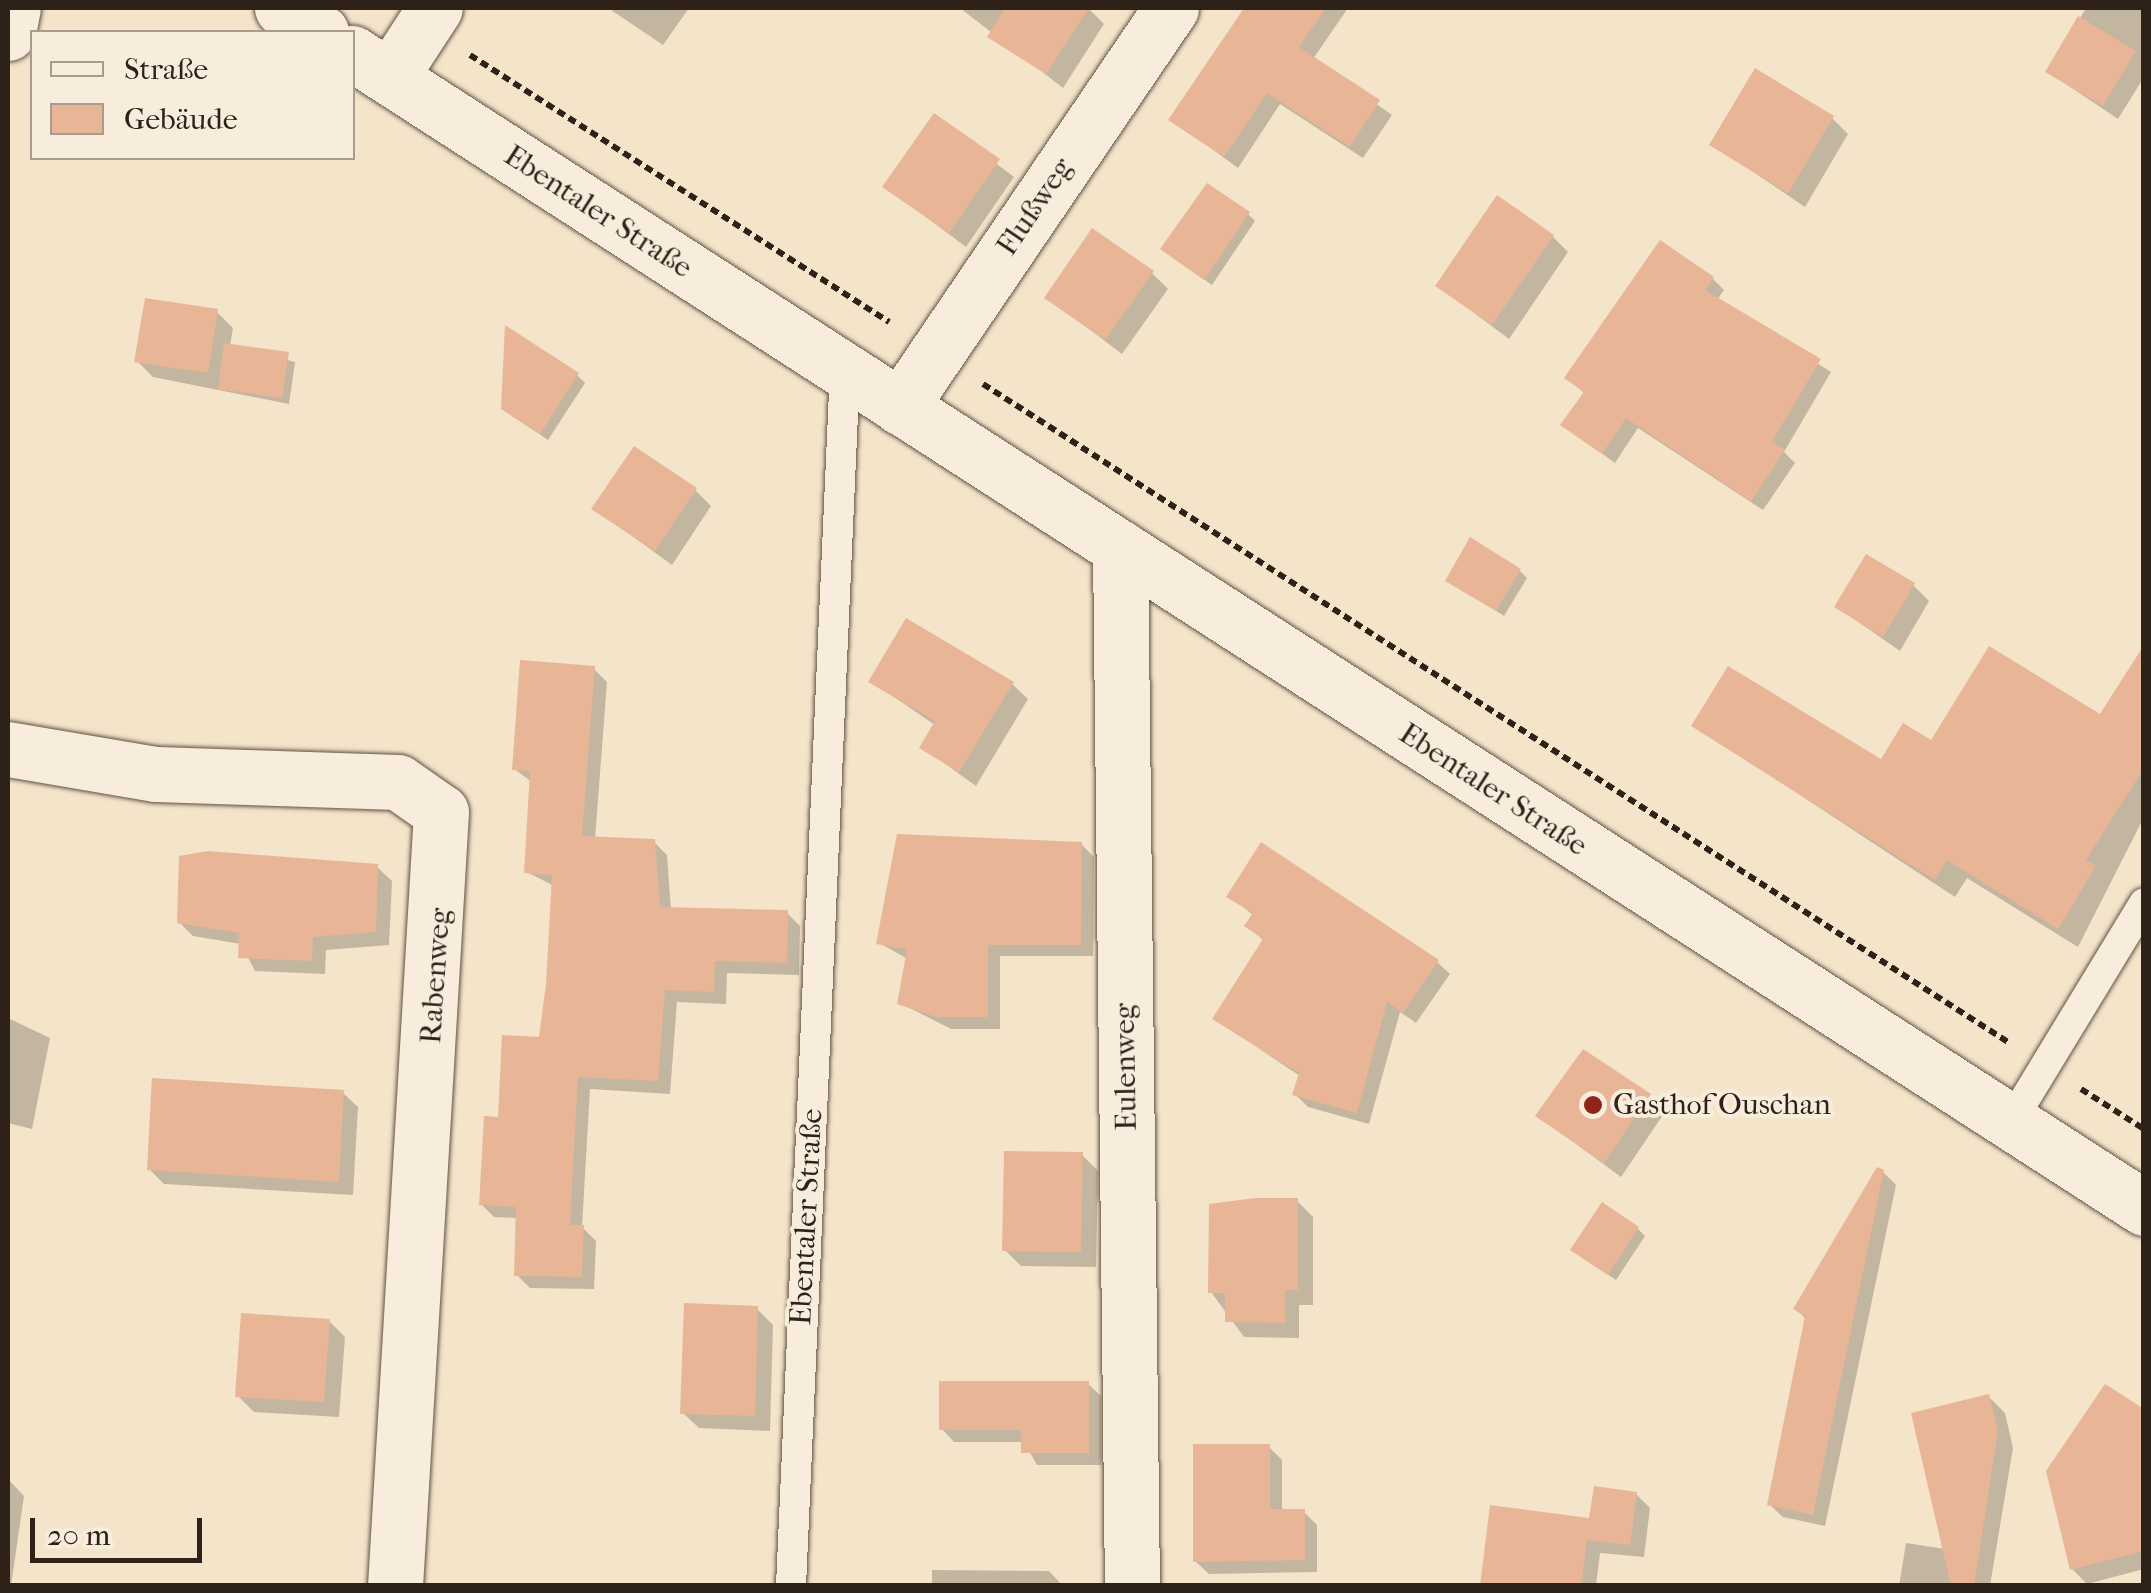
<!DOCTYPE html>
<html>
<head>
<meta charset="utf-8">
<style>
	body { margin:0 }
	#map { position:relative; width:2151px; height:1593px; overflow:hidden; background:#f4e4c9; font-family:"IM FELL French Canon",serif }
	div>[style] { position:absolute }
	.shadow>* { inset:0; background:#0003 }
	.building>* { inset:0; background:#e8b596 }
	.path>* { height:6px; margin-top:-3px; transform-origin:0; background:repeating-linear-gradient(90deg,#2e2218 0 8px,transparent 0 13px) }
	.roads { filter:drop-shadow(0 0 2px #605244) drop-shadow(0 0 2px #605244) }
	.service>* { height:30px; margin:-15px; padding:0 15px; transform-origin:15px; border-radius:15px; background:#f8eddc }
	.minor>* { height:55px; margin:-27.5px; padding:0 27.5px; transform-origin:27.5px; border-radius:27.5px; background:#f8eddc }
	.secondary>* { height:55px; margin:-27.5px; padding:0 27.5px; transform-origin:27.5px; border-radius:27.5px; background:#f8eddc }
	.dots>* { width:28px; height:28px; translate:-50% -50%; box-sizing:border-box; border:5px solid #f8eddc; border-radius:50% }
	span { translate:-50% -50%; white-space:nowrap; text-align:center; line-height:1.15; -webkit-text-stroke:8px #f8eddc; paint-order:stroke }
	.street-label { font-size:30px; color:#2e2218 }
	.poi-label { font-size:30px; color:#2e2218 }
	.left { translate:0 -50%; text-align:left }
	.frame { position:absolute; inset:0; border:10px solid #2e2218; pointer-events:none }
	.legend { position:absolute; left:30px; top:30px; width:325px; height:130px; box-sizing:border-box; background:#f8eddc; border:2px solid #a79c8e; margin:0; padding:12px 18px; list-style:none; font-size:30px; color:#2e2218 }
	.legend li { display:flex; align-items:center; gap:20px; height:50px }
	.legend b { width:50px; border:2px solid #a79c8e }
	.scale { position:absolute; left:30px; top:1518px; width:172px; height:45px; box-sizing:border-box; border:5px solid #2e2218; border-top:0; padding-left:12px; font-size:30px; line-height:35px; white-space:nowrap; color:#2e2218; -webkit-text-stroke:8px #f8eddc; paint-order:stroke }
</style>
</head>
<body>
<div id="map">
	<div class="shadow">
		<i style="clip-path:polygon(608px 8px,689px 8px,663px 45px)"></i>
		<i style="clip-path:polygon(960px 8px,1088px 8px,1104px 24px,1063px 88px)"></i>
		<i style="clip-path:polygon(1246px 8px,1348px 8px,1313px 59px,1392px 115px,1363px 158px,1280px 104px,1238px 168px,1171px 119px)"></i>
		<i style="clip-path:polygon(2086px 8px,2144px 8px,2144px 77px,2118px 119px,2048px 72px)"></i>
		<i style="clip-path:polygon(935px 117px,1014px 177px,966px 247px,886px 187px)"></i>
		<i style="clip-path:polygon(1832px 118px,1848px 134px,1805px 207px,1712px 144px)"></i>
		<i style="clip-path:polygon(1248px 214px,1255px 221px,1212px 285px,1171px 256px)"></i>
		<i style="clip-path:polygon(1553px 237px,1568px 252px,1509px 339px,1438px 286px)"></i>
		<i style="clip-path:polygon(1660px 244px,1713px 279px,1724px 290px,1717px 300px,1831px 372px,1784px 452px,1795px 463px,1763px 510px,1638px 428px,1615px 463px,1563px 425px,1585px 394px,1567px 378px)"></i>
		<i style="clip-path:polygon(1152px 273px,1168px 289px,1122px 354px,1048px 298px)"></i>
		<i style="clip-path:polygon(217px 312px,233px 328px,230px 346px,295px 362px,289px 404px,153px 377px,137px 361px)"></i>
		<i style="clip-path:polygon(577px 375px,585px 383px,548px 440px,512px 416px)"></i>
		<i style="clip-path:polygon(695px 490px,711px 506px,672px 565px,595px 509px)"></i>
		<i style="clip-path:polygon(1520px 571px,1527px 578px,1504px 616px,1448px 580px)"></i>
		<i style="clip-path:polygon(1913px 585px,1929px 601px,1900px 651px,1837px 607px)"></i>
		<i style="clip-path:polygon(594px 669px,607px 682px,595px 839px,654px 842px,667px 855px,671px 910px,787px 913px,800px 926px,799px 975px,727px 973px,726px 1004px,677px 1002px,670px 1094px,590px 1089px,582px 1227px,596px 1241px,594px 1289px,530px 1288px,517px 1275px,518px 1218px,494px 1217px,481px 1204px,500px 1119px,542px 1039px,548px 984px,554px 886px,527px 872px,532px 782px,514px 769px)"></i>
		<i style="clip-path:polygon(872px 682px,1012px 684px,1028px 699px,976px 786px,922px 747px,935px 725px)"></i>
		<i style="clip-path:polygon(2101px 718px,2144px 725px,2144px 817px,2078px 947px,1967px 878px,1955px 897px,1695px 726px,1882px 762px,1932px 743px)"></i>
		<i style="clip-path:polygon(1081px 844px,1094px 857px,1093px 956px,1000px 956px,1000px 1029px,951px 1029px,900px 1003px,908px 959px,879px 943px)"></i>
		<i style="clip-path:polygon(377px 867px,392px 881px,389px 945px,326px 950px,325px 974px,255px 971px,241px 944px,193px 936px,179px 922px)"></i>
		<i style="clip-path:polygon(1230px 896px,1437px 962px,1450px 974px,1416px 1023px,1400px 1012px,1369px 1124px,1308px 1107px,1295px 1094px,1300px 1076px,1215px 1019px,1264px 941px,1247px 926px,1254px 916px)"></i>
		<i style="clip-path:polygon(8px 1018px,50px 1038px,32px 1129px,8px 1123px)"></i>
		<i style="clip-path:polygon(343px 1093px,358px 1107px,353px 1195px,164px 1184px,150px 1170px)"></i>
		<i style="clip-path:polygon(1649px 1096px,1665px 1112px,1621px 1177px,1538px 1116px)"></i>
		<i style="clip-path:polygon(1082px 1155px,1098px 1171px,1096px 1267px,1021px 1266px,1005px 1250px)"></i>
		<i style="clip-path:polygon(1883px 1172px,1896px 1185px,1825px 1526px,1783px 1517px,1770px 1505px,1807px 1320px,1796px 1309px)"></i>
		<i style="clip-path:polygon(1297px 1201px,1313px 1217px,1313px 1305px,1299px 1305px,1299px 1338px,1244px 1337px,1211px 1292px)"></i>
		<i style="clip-path:polygon(1638px 1229px,1645px 1236px,1616px 1280px,1581px 1257px)"></i>
		<i style="clip-path:polygon(757px 1309px,773px 1325px,770px 1431px,699px 1428px,683px 1413px)"></i>
		<i style="clip-path:polygon(329px 1321px,345px 1337px,339px 1417px,254px 1412px,238px 1396px)"></i>
		<i style="clip-path:polygon(1088px 1384px,1101px 1396px,1101px 1465px,1037px 1465px,1024px 1442px,954px 1442px,942px 1429px)"></i>
		<i style="clip-path:polygon(1989px 1397px,2005px 1413px,2013px 1448px,1990px 1586px,1899px 1586px,1906px 1543px,1945px 1549px)"></i>
		<i style="clip-path:polygon(1269px 1447px,1282px 1460px,1282px 1512px,1304px 1512px,1317px 1525px,1317px 1572px,1209px 1574px,1195px 1561px)"></i>
		<i style="clip-path:polygon(8px 1479px,24px 1496px,11px 1586px,8px 1586px)"></i>
		<i style="clip-path:polygon(2144px 1493px,2144px 1569px,2087px 1584px,2072px 1569px)"></i>
		<i style="clip-path:polygon(1636px 1494px,1650px 1508px,1644px 1557px,1600px 1553px,1596px 1586px,1482px 1586px)"></i>
		<i style="clip-path:polygon(932px 1570px,1049px 1571px,1063px 1586px,932px 1586px)"></i>
	</div>
	<div class="building">
		<i style="clip-path:polygon(1005px 8px,1089px 8px,1046px 74px,987px 37px)"></i>
		<i style="clip-path:polygon(1244px 8px,1326px 8px,1299px 47px,1380px 100px,1350px 147px,1267px 93px,1224px 157px,1168px 120px)"></i>
		<i style="clip-path:polygon(2078px 16px,2136px 51px,2103px 106px,2045px 72px)"></i>
		<i style="clip-path:polygon(1755px 68px,1834px 116px,1788px 193px,1709px 145px)"></i>
		<i style="clip-path:polygon(934px 113px,1000px 159px,949px 233px,882px 187px)"></i>
		<i style="clip-path:polygon(1207px 183px,1250px 212px,1204px 280px,1160px 249px)"></i>
		<i style="clip-path:polygon(1497px 195px,1554px 235px,1492px 325px,1435px 286px)"></i>
		<i style="clip-path:polygon(1092px 228px,1154px 271px,1105px 340px,1044px 298px)"></i>
		<i style="clip-path:polygon(1660px 240px,1714px 277px,1705px 290px,1821px 359px,1772px 441px,1785px 450px,1751px 501px,1626px 418px,1602px 454px,1560px 425px,1584px 392px,1564px 378px)"></i>
		<i style="clip-path:polygon(145px 298px,218px 309px,208px 373px,134px 362px)"></i>
		<i style="clip-path:polygon(505px 325px,579px 373px,540px 434px,501px 409px)"></i>
		<i style="clip-path:polygon(224px 343px,289px 352px,282px 398px,218px 389px)"></i>
		<i style="clip-path:polygon(634px 446px,697px 488px,655px 551px,591px 509px)"></i>
		<i style="clip-path:polygon(1470px 537px,1521px 569px,1496px 611px,1445px 581px)"></i>
		<i style="clip-path:polygon(1866px 554px,1915px 583px,1883px 637px,1834px 607px)"></i>
		<i style="clip-path:polygon(906px 618px,1014px 682px,959px 772px,919px 748px,935px 721px,868px 682px)"></i>
		<i style="clip-path:polygon(2144px 645px,2144px 768px,2086px 860px,2096px 866px,2058px 929px,1947px 860px,1935px 880px,1691px 726px,1728px 666px,1881px 759px,1903px 723px,1931px 740px,1989px 646px,2100px 714px)"></i>
		<i style="clip-path:polygon(520px 660px,595px 666px,582px 836px,655px 839px,660px 907px,788px 910px,787px 963px,715px 961px,714px 992px,665px 990px,658px 1081px,578px 1077px,570px 1225px,584px 1225px,582px 1277px,514px 1276px,516px 1207px,479px 1205px,484px 1116px,498px 1117px,502px 1035px,539px 1037px,546px 984px,552px 875px,524px 873px,530px 771px,512px 770px)"></i>
		<i style="clip-path:polygon(897px 834px,1082px 842px,1081px 945px,988px 945px,988px 1017px,936px 1017px,897px 1004px,907px 949px,876px 944px)"></i>
		<i style="clip-path:polygon(1261px 842px,1439px 960px,1403px 1013px,1387px 1002px,1357px 1113px,1292px 1095px,1299px 1073px,1212px 1019px,1263px 939px,1244px 926px,1253px 913px,1226px 897px)"></i>
		<i style="clip-path:polygon(208px 851px,378px 864px,376px 932px,313px 937px,312px 961px,238px 958px,239px 933px,177px 923px,179px 856px)"></i>
		<i style="clip-path:polygon(1583px 1049px,1651px 1094px,1604px 1163px,1535px 1116px)"></i>
		<i style="clip-path:polygon(152px 1078px,344px 1090px,339px 1182px,147px 1170px)"></i>
		<i style="clip-path:polygon(1004px 1151px,1083px 1152px,1081px 1252px,1002px 1251px)"></i>
		<i style="clip-path:polygon(1877px 1167px,1884px 1170px,1813px 1515px,1767px 1505px,1805px 1316px,1793px 1309px)"></i>
		<i style="clip-path:polygon(1255px 1198px,1298px 1198px,1298px 1290px,1285px 1290px,1285px 1323px,1225px 1322px,1225px 1293px,1208px 1293px,1209px 1204px)"></i>
		<i style="clip-path:polygon(1602px 1202px,1639px 1227px,1608px 1275px,1570px 1250px)"></i>
		<i style="clip-path:polygon(684px 1303px,758px 1306px,755px 1416px,680px 1414px)"></i>
		<i style="clip-path:polygon(241px 1313px,330px 1319px,324px 1402px,235px 1397px)"></i>
		<i style="clip-path:polygon(939px 1381px,1089px 1381px,1089px 1453px,1021px 1453px,1021px 1430px,939px 1430px)"></i>
		<i style="clip-path:polygon(2105px 1384px,2144px 1409px,2144px 1551px,2070px 1570px,2046px 1471px)"></i>
		<i style="clip-path:polygon(1989px 1394px,1998px 1431px,1974px 1586px,1951px 1586px,1911px 1413px)"></i>
		<i style="clip-path:polygon(1193px 1444px,1270px 1444px,1270px 1509px,1305px 1509px,1305px 1560px,1193px 1562px)"></i>
		<i style="clip-path:polygon(1594px 1486px,1637px 1492px,1630px 1545px,1587px 1540px,1581px 1586px,1480px 1586px,1490px 1505px,1589px 1518px)"></i>
	</div>
	<div class="path">
		<i style="left:470px;top:55px;width:497px;rotate:32.5deg"></i>
		<i style="left:983px;top:384px;width:1218px;rotate:32.7deg"></i>
		<i style="left:2081px;top:1089px;width:75px;rotate:32.4deg"></i>
	</div>
	<div class="roads">
		<div class="service">
			<i style="left:2011px;top:1122px;width:256px;rotate:-58.7deg"></i>
			<i style="left:791px;top:1586px;width:1217px;rotate:-87.46deg"></i>
		</div>
		<div class="minor">
			<i style="left:8px;top:33px;width:25px;rotate:-79deg"></i>
			<i style="left:390px;top:77px;width:82px;rotate:-56.9deg"></i>
			<i style="left:900px;top:407px;width:482px;rotate:-55.8deg"></i>
			<i style="left:1120px;top:548px;width:1038px;rotate:89.34deg"></i>
			<i style="left:8px;top:749px;width:150px;rotate:9.6deg"></i>
			<i style="left:156px;top:774px;width:242px;rotate:1.9deg"></i>
			<i style="left:398px;top:782px;width:52px;rotate:34.9deg"></i>
			<i style="left:441px;top:812px;width:775px;rotate:93.4deg"></i>
		</div>
		<div class="secondary">
			<i style="left:282px;top:8px;width:46px;rotate:31.6deg"></i>
			<i style="left:352px;top:53px;width:2132px;rotate:32.8deg"></i>
		</div>
	</div>
	<div class="dots">
		<i style="left:1593px;top:1105px;background:#8f2418"></i>
	</div>
	<div class="street-label">
		<span style="left:1035px;top:207px;rotate:-56deg">Flußweg</span>
		<span style="left:598px;top:212px;rotate:33deg">Ebentaler Straße</span>
		<span style="left:1493px;top:790px;rotate:33deg">Ebentaler Straße</span>
		<span style="left:436px;top:976px;rotate:-86deg">Rabenweg</span>
		<span style="left:1126px;top:1067px;rotate:-91deg">Eulenweg</span>
		<span style="left:807px;top:1217px;rotate:-87deg">Ebentaler Straße</span>
	</div>
	<div class="poi-label">
		<span class="left" style="left:1613px;top:1105px">Gasthof Ouschan</span>
	</div>
	<div class="frame"></div>
	<ul class="legend">
	<li><b style="height:12px;background:#f8eddc"></b>Straße</li>
	<li><b style="height:28px;background:#e8b596"></b>Gebäude</li>
	</ul>
	<div class="scale">20 m</div>
</div>
</body>
</html>
